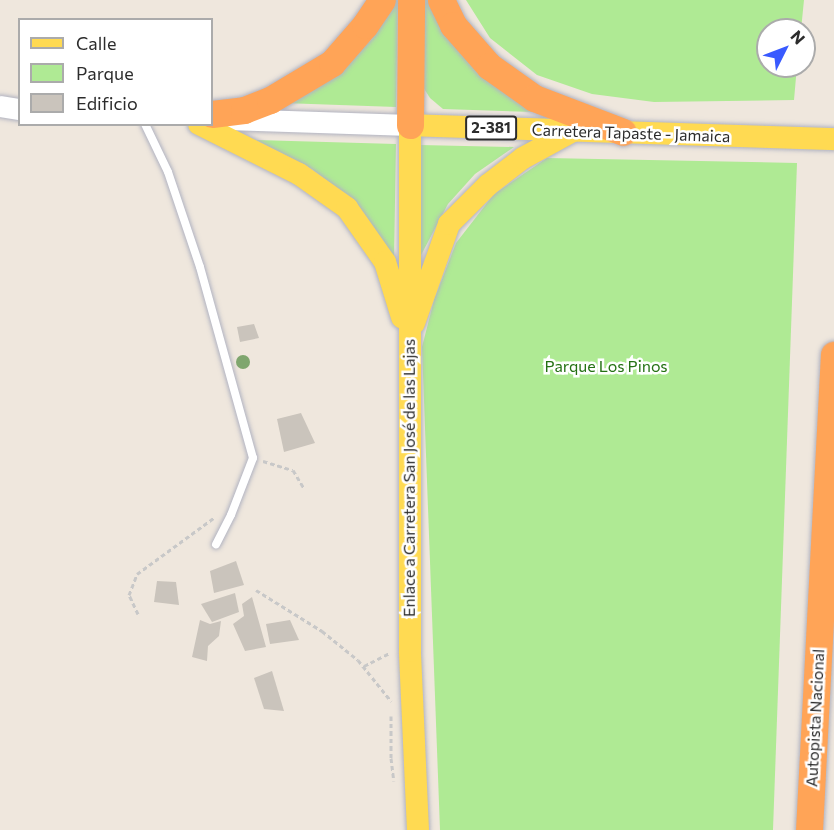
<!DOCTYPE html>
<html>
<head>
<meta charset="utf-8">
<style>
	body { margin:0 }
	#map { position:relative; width:834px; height:830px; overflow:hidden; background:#efe7dd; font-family:Commissioner,sans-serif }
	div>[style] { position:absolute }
	.green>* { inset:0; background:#afea94 }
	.building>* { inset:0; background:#cac4bc }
	.path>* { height:3px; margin-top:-1.5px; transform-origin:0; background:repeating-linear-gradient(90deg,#c8c8c8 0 4.5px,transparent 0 7.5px) }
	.roads { filter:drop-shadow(0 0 2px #b1b3c1) drop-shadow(0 0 2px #b1b3c1) }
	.lane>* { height:8px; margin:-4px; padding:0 4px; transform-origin:4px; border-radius:4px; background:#fff }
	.secondary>* { height:21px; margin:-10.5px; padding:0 10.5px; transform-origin:10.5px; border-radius:10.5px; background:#fff }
	.primary>* { height:22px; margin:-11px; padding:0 11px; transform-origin:11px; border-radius:11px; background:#ffda52 }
	.highway>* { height:27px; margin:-13.5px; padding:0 13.5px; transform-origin:13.5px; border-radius:13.5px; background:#ffa457 }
	.trees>* { width:14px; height:14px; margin:-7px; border-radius:50%; background:#7fa66e }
	span { translate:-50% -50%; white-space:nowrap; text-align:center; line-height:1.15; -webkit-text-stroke:5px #fff; paint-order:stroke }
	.shield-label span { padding:2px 4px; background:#fff; border:2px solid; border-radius:4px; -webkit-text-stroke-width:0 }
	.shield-label { font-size:15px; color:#2c2c2c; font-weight:700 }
	.street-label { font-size:16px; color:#2c2c2c }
	.park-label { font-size:16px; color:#247113 }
	.legend { position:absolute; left:18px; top:18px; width:195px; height:108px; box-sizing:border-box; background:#fff; border:2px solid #ababab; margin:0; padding:8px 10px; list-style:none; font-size:18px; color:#2c2c2c }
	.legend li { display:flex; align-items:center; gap:12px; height:30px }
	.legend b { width:30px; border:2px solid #ababab }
	.north { position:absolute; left:756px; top:18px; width:60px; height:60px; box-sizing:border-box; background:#fff; border:2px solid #ababab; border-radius:50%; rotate:48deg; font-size:16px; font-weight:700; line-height:24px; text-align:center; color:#2c2c2c }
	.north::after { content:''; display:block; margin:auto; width:21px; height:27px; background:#395aff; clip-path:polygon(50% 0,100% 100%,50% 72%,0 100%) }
</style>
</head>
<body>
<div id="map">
	<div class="green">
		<i style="clip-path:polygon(390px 0,398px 0,396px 107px,283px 103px,332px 79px,372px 39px)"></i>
		<i style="clip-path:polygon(421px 0,430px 0,534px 112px,443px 109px,430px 98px,421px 84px)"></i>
		<i style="clip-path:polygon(466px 0,804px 0,801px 30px,768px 30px,768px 66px,797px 66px,794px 100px,654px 102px,592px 94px,537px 75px,490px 38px)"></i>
		<i style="clip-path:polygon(256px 140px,396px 144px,394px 259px,357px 204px,312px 169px)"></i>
		<i style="clip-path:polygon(420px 145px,514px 147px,475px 174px,448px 204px,420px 257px)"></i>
		<i style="clip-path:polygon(547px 158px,797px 163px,773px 830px,440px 830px,422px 347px,434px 300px,456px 243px,494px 194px)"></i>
	</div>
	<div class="building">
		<i style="clip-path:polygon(254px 324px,259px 338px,240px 342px,237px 327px)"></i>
		<i style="clip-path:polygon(301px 413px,315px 443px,284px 452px,277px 419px)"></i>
		<i style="clip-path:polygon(236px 561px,244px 585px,214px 593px,210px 571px)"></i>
		<i style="clip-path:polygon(157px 581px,176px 582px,179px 605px,154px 602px)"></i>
		<i style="clip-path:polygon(235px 593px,239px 612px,212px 622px,201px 604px)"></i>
		<i style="clip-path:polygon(252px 597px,266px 647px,245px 651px,233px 624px,244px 616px,242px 604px)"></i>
		<i style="clip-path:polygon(200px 620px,210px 624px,221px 621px,219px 636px,208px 646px,207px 661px,192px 657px)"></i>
		<i style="clip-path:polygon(290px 620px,299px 640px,270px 644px,266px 624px)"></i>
		<i style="clip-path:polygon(272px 671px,284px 711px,264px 709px,254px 678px)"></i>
	</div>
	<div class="path">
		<i style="left:263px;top:461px;width:31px;rotate:17deg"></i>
		<i style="left:293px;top:470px;width:21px;rotate:59deg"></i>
		<i style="left:256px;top:590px;width:78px;rotate:31.8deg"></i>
		<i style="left:322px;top:631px;width:46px;rotate:38.9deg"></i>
		<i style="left:358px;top:660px;width:53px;rotate:51.2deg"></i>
		<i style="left:138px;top:614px;width:21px;rotate:-115deg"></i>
		<i style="left:129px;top:595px;width:22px;rotate:-69deg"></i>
		<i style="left:137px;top:574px;width:97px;rotate:-36.2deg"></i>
		<i style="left:364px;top:666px;width:29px;rotate:-27deg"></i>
		<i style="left:391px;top:716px;width:42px;rotate:90deg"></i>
		<i style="left:391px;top:758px;width:23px;rotate:83deg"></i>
	</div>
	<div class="roads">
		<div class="lane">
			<i style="left:145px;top:124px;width:53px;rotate:64.4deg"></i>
			<i style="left:168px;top:172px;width:100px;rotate:71.4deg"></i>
			<i style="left:200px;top:267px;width:198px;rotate:74.5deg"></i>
			<i style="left:253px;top:458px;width:61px;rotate:111.1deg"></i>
			<i style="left:231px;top:515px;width:33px;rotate:117deg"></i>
		</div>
		<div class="secondary">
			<i style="left:0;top:106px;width:20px;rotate:9deg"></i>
			<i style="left:227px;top:119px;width:183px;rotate:1.9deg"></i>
		</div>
		<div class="primary">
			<i style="left:199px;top:124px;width:112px;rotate:26.6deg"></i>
			<i style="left:299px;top:174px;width:59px;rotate:35.3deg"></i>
			<i style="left:347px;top:208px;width:66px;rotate:54.9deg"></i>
			<i style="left:385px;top:262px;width:58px;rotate:72.8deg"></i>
			<i style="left:414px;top:323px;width:105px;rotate:-70.5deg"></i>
			<i style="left:449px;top:224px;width:55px;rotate:-45deg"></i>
			<i style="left:488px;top:185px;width:44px;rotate:-37.6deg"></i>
			<i style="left:523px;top:158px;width:57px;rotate:-28.4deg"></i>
			<i style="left:418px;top:830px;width:179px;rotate:-92.6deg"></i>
			<i style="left:410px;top:651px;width:526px;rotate:-90deg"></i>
			<i style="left:410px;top:125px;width:424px;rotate:1.9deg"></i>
		</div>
		<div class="highway">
			<i style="left:441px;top:0;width:28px;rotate:64deg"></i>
			<i style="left:453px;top:25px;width:55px;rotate:48.7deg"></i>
			<i style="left:489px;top:66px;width:55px;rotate:35.4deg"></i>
			<i style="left:534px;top:98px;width:95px;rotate:20.9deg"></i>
			<i style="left:212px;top:114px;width:32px;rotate:-7deg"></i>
			<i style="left:244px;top:110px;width:28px;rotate:-21deg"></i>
			<i style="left:270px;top:100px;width:72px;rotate:-30.8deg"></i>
			<i style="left:332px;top:63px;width:50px;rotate:-49deg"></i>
			<i style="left:365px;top:25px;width:30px;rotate:-56deg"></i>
			<i style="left:410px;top:125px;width:125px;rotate:-89.5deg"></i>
			<i style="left:809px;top:830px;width:476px;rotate:-87deg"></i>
		</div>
	</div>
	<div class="trees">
		<i style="left:243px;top:362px"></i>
	</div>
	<div class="shield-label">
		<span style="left:491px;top:128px">2-381</span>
	</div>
	<div class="street-label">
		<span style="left:631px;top:133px;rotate:2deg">Carretera Tapaste - Jamaica</span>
		<span style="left:409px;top:478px;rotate:-90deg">Enlace a Carretera San José de las Lajas</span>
		<span style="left:815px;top:718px;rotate:-87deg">Autopista Nacional</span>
	</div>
	<div class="park-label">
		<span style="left:606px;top:366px">Parque Los Pinos</span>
	</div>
	<ul class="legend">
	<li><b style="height:8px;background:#ffda52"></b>Calle</li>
	<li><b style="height:16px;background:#afea94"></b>Parque</li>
	<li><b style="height:16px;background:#cac4bc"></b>Edificio</li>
	</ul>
	<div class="north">N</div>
</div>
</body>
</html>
